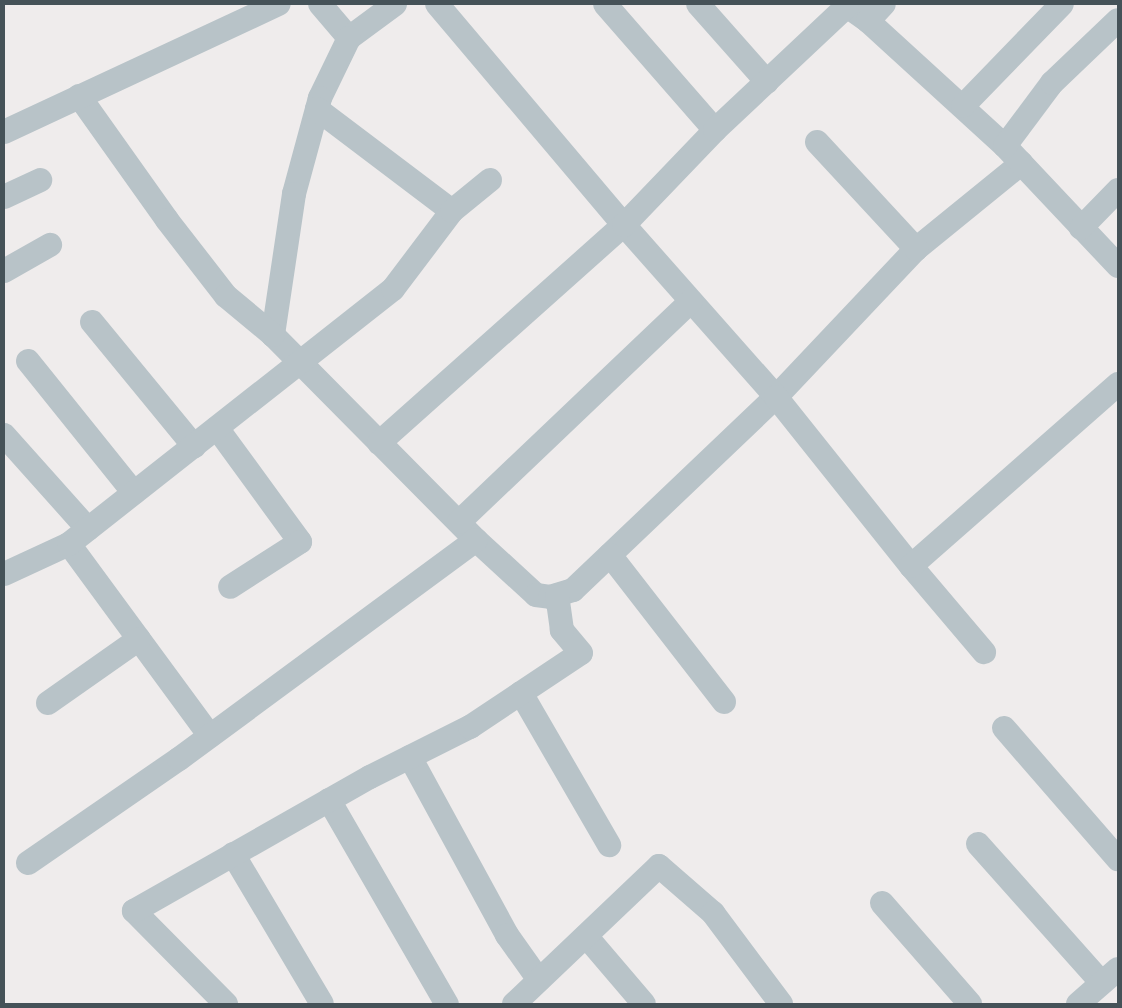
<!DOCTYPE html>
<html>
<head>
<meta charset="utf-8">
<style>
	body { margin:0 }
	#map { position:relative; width:1122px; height:1008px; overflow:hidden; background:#efecec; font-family:"Titillium Web",sans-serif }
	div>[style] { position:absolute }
	.street>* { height:24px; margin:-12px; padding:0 12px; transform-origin:12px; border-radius:12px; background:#b8c3c8 }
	span { translate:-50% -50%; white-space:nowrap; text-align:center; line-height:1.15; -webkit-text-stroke:4px #fff; paint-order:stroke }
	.frame { position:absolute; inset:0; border:5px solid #455258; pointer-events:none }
</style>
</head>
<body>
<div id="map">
	<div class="street">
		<i style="left:320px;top:4px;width:45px;rotate:49.5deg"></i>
		<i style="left:395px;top:4px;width:57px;rotate:143.5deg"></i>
		<i style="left:349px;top:38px;width:67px;rotate:115.8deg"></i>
		<i style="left:320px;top:98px;width:99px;rotate:105.2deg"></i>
		<i style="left:294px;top:194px;width:143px;rotate:98.5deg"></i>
		<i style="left:273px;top:335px;width:289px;rotate:45.3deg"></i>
		<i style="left:476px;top:540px;width:81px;rotate:42.5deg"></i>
		<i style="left:536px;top:595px;width:14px;rotate:8deg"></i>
		<i style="left:550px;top:597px;width:24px;rotate:-17deg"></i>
		<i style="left:573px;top:590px;width:280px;rotate:-43.6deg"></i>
		<i style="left:776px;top:397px;width:204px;rotate:-46.6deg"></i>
		<i style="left:916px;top:249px;width:136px;rotate:-39.1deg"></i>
		<i style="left:437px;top:4px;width:289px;rotate:49.8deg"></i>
		<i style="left:624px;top:225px;width:230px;rotate:48.5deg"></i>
		<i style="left:776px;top:397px;width:216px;rotate:51.4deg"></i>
		<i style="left:911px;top:566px;width:113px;rotate:49.7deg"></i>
		<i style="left:605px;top:4px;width:167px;rotate:48.9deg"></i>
		<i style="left:698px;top:4px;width:104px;rotate:48.5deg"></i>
		<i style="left:844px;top:4px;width:29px;rotate:35deg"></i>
		<i style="left:868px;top:21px;width:185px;rotate:42.4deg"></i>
		<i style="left:1005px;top:146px;width:165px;rotate:46.7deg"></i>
		<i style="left:868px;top:21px;width:23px;rotate:-47deg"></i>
		<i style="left:79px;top:96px;width:152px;rotate:54.6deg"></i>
		<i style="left:167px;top:220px;width:96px;rotate:52.2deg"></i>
		<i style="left:226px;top:296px;width:61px;rotate:39.7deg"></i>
		<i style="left:963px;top:106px;width:142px;rotate:-45.9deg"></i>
		<i style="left:317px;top:109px;width:169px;rotate:37.1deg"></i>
		<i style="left:4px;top:132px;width:303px;rotate:-25deg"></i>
		<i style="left:817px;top:142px;width:146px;rotate:47.2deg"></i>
		<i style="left:1005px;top:146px;width:79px;rotate:-53.3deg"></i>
		<i style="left:1052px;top:83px;width:91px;rotate:-43.7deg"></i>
		<i style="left:4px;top:197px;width:40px;rotate:-25deg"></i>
		<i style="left:1081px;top:228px;width:53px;rotate:-45.8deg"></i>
		<i style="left:4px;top:271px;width:53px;rotate:-29.5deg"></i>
		<i style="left:92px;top:322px;width:161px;rotate:50.6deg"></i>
		<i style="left:28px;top:361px;width:169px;rotate:51.2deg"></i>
		<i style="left:217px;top:428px;width:141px;rotate:53.9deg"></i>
		<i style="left:300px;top:542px;width:83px;rotate:147.3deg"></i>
		<i style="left:4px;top:435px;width:126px;rotate:48.2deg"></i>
		<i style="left:379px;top:443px;width:328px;rotate:-41.7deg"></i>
		<i style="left:624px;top:225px;width:132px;rotate:-46.2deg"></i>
		<i style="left:715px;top:130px;width:181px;rotate:-43.2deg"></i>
		<i style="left:459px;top:522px;width:320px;rotate:-43.6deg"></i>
		<i style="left:69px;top:544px;width:238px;rotate:53.7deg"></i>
		<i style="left:610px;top:555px;width:186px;rotate:52.2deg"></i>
		<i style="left:911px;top:566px;width:276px;rotate:-41.3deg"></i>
		<i style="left:4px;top:574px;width:72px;rotate:-24.8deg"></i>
		<i style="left:69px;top:544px;width:412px;rotate:-38.2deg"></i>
		<i style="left:393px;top:289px;width:98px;rotate:-52.9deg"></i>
		<i style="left:452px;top:211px;width:49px;rotate:-39.2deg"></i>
		<i style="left:521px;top:693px;width:176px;rotate:59.9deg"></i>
		<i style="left:48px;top:703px;width:111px;rotate:-35.1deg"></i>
		<i style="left:1004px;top:728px;width:174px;rotate:49deg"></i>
		<i style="left:410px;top:757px;width:203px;rotate:61.4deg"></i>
		<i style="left:507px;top:935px;width:55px;rotate:54.6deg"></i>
		<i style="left:329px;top:800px;width:236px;rotate:60deg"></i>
		<i style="left:978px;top:844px;width:186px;rotate:48.3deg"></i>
		<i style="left:233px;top:854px;width:174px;rotate:59.3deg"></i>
		<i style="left:28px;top:863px;width:183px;rotate:-34.6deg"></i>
		<i style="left:179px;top:759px;width:369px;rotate:-36.4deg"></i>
		<i style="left:882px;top:903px;width:134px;rotate:48.9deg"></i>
		<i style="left:586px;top:936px;width:89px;rotate:49.5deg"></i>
		<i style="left:226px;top:1004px;width:131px;rotate:-134.7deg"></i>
		<i style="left:134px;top:911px;width:271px;rotate:-29.6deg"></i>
		<i style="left:370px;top:777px;width:112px;rotate:-26.6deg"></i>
		<i style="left:470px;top:727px;width:133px;rotate:-33.7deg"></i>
		<i style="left:581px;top:653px;width:30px;rotate:-130deg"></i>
		<i style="left:562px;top:630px;width:35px;rotate:-98deg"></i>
		<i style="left:514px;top:1004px;width:200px;rotate:-43.6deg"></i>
		<i style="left:659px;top:866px;width:72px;rotate:41deg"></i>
		<i style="left:713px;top:913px;width:114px;rotate:53.2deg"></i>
		<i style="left:1078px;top:1004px;width:53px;rotate:-41.2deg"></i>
	</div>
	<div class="frame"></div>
</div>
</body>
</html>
